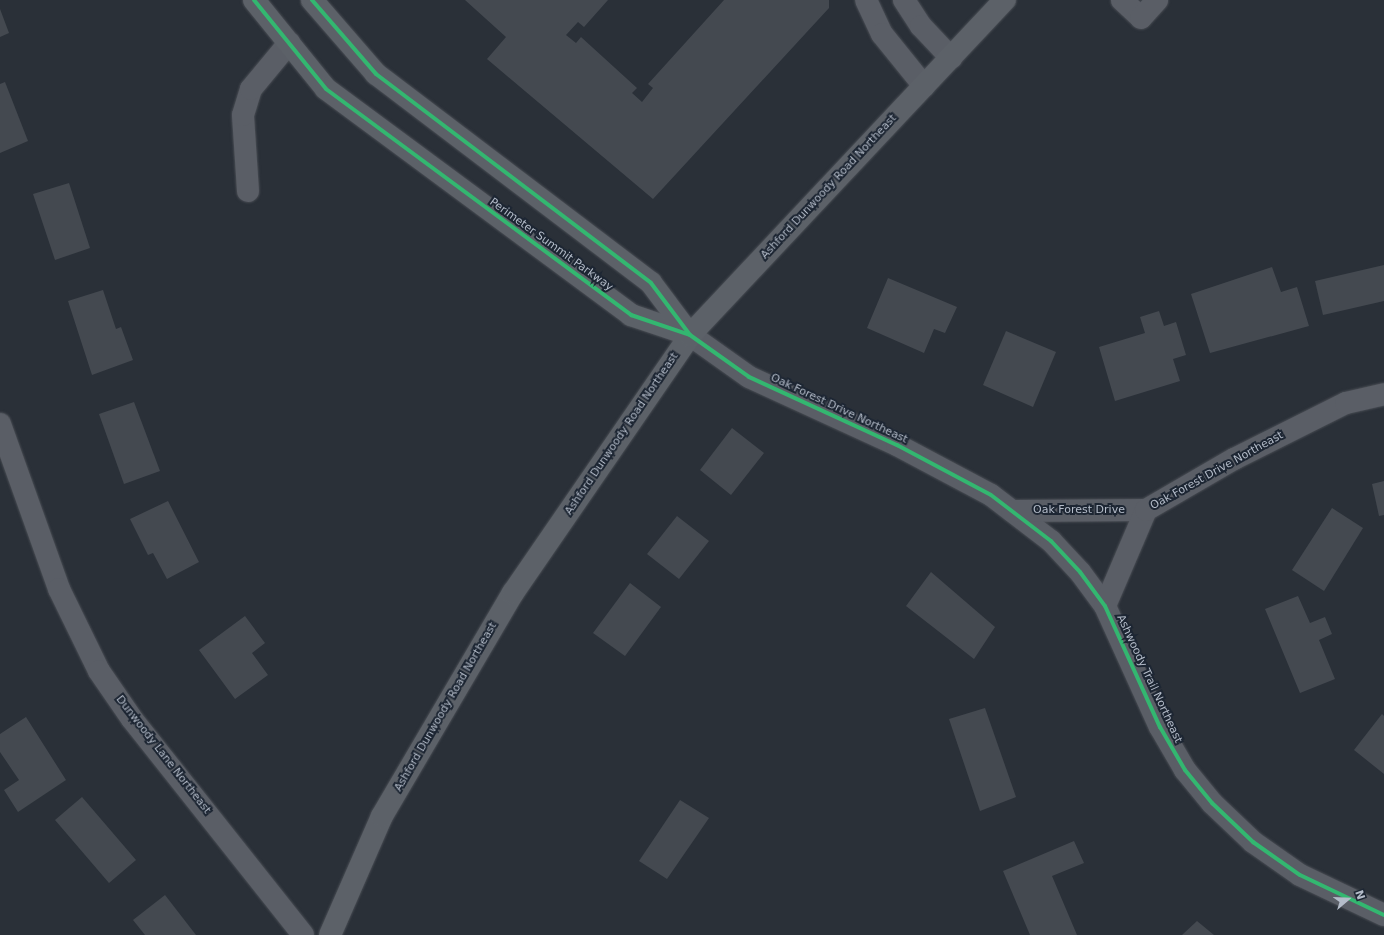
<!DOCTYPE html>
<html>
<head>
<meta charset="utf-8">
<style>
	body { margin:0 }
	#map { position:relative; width:1384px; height:935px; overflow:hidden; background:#2a3038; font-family:"DejaVu Sans",sans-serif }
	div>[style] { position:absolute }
	.building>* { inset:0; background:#444950 }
	.roads { filter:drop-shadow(0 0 1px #484c53) drop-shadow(0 0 1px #484c53) }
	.minor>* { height:22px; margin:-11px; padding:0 11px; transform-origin:11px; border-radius:11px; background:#5a5e66 }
	.major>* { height:22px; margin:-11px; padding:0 11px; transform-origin:11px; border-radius:11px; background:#5c6168 }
	.cycleway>* { height:4px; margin:-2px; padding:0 2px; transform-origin:2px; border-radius:2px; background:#33b770 }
	span { translate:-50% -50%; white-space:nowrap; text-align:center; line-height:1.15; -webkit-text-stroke:4px #1d2633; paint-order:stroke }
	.street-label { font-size:11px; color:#b4bcc9 }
	.north { position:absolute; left:1328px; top:879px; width:40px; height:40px; -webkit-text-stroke:3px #1d2633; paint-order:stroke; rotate:71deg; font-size:11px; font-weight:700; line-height:16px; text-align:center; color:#b4bcc9 }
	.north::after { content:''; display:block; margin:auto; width:14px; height:18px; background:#b4bcc9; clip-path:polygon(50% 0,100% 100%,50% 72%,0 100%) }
</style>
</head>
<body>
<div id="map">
	<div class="building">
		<i style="clip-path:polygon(465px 0,608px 0,584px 27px,578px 22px,566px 35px,576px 43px,581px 37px,637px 88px,632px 93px,642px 102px,653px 88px,648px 84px,724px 0,829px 0,829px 8px,653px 199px,487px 59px,506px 37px)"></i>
		<i style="clip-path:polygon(0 9px,9px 33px,0 37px)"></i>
		<i style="clip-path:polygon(5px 82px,28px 141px,0 153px,0 84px)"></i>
		<i style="clip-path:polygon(69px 183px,90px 248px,55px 260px,33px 194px)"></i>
		<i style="clip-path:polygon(1384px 265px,1384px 301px,1323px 315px,1315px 281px)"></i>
		<i style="clip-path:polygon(1272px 267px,1281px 292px,1297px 287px,1309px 326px,1210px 353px,1191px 294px)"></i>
		<i style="clip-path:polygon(888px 278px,957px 307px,945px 333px,934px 329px,924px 353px,867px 328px)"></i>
		<i style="clip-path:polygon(103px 290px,116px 329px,121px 327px,133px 360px,92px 375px,68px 301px)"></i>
		<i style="clip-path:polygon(1159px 311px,1164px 326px,1176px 322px,1186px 355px,1173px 359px,1180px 381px,1115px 401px,1099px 347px,1145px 333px,1140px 317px)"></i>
		<i style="clip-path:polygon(1006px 331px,1056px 352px,1033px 407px,983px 385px)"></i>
		<i style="clip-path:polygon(134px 402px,160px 471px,124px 484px,99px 414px)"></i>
		<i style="clip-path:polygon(732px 428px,764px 453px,731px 495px,700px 470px)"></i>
		<i style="clip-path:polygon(1384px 481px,1384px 515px,1379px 516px,1372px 484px)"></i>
		<i style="clip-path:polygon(168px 501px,199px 562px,167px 579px,153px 553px,148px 555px,130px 519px)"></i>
		<i style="clip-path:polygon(1332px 508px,1363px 528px,1324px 591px,1292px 570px)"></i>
		<i style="clip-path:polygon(677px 516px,709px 541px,679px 579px,647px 554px)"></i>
		<i style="clip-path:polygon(931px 572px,995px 627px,974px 659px,906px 606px)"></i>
		<i style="clip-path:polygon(630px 583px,661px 607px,625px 656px,593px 633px)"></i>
		<i style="clip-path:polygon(1298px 596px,1310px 623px,1325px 617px,1332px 634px,1319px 640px,1335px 679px,1300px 693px,1265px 609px)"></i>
		<i style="clip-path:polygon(245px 616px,265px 643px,252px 653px,268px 675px,235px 699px,199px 650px)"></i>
		<i style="clip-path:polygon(985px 708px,1016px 797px,980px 811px,949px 719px)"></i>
		<i style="clip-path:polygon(1382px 714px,1384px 716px,1384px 774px,1354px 750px)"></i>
		<i style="clip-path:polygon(26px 717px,66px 780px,18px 812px,4px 790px,19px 780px,0 752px,0 734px)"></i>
		<i style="clip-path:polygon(82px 797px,136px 860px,109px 883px,55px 820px)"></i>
		<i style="clip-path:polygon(680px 800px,709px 818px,667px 879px,639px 861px)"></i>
		<i style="clip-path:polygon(1074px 841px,1084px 863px,1052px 876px,1077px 935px,1030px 935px,1003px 871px)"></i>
		<i style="clip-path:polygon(165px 895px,196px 935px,145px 935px,133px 920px)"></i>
		<i style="clip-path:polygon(1197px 921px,1214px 935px,1182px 935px)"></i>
	</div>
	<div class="roads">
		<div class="minor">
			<i style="left:866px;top:0;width:38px;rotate:65deg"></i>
			<i style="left:882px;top:34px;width:67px;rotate:51.1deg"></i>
			<i style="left:904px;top:0;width:31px;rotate:57deg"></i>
			<i style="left:921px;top:26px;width:44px;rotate:46.8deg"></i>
			<i style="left:1122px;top:0;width:26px;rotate:43deg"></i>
			<i style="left:1141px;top:18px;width:24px;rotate:-48deg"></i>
			<i style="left:248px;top:191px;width:76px;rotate:-93.8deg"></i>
			<i style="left:243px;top:115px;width:27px;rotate:-73deg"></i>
			<i style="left:251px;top:89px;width:60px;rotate:-50.4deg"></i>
			<i style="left:690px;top:335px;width:72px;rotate:35.4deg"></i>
			<i style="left:749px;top:377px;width:163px;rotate:24.7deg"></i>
			<i style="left:897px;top:445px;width:106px;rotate:28deg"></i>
			<i style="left:991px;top:495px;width:76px;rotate:37.5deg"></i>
			<i style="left:1051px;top:541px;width:42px;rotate:46.9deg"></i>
			<i style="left:1080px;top:572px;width:42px;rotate:53.7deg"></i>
			<i style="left:1105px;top:606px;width:133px;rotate:65.6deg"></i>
			<i style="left:1160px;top:727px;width:50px;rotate:59.8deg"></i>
			<i style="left:1185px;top:770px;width:43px;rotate:50.7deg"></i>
			<i style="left:1212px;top:803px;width:57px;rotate:43.6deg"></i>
			<i style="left:1253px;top:842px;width:57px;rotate:35.1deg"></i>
			<i style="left:1300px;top:875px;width:93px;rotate:25.5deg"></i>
			<i style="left:0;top:424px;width:175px;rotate:70.3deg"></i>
			<i style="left:59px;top:589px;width:91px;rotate:64deg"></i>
			<i style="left:99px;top:671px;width:58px;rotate:55.5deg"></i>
			<i style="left:132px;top:719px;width:275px;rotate:51.6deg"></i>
			<i style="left:1012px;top:511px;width:134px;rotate:-0.4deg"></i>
			<i style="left:1105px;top:606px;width:104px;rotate:-66.9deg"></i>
			<i style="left:1146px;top:510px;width:102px;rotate:-30.1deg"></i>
			<i style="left:1234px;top:459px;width:125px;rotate:-26.6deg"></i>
			<i style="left:1346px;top:403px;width:39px;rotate:-13deg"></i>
		</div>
		<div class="major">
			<i style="left:254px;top:0;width:114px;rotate:51deg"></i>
			<i style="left:326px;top:89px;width:380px;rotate:36.5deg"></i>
			<i style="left:631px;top:315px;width:62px;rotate:18.7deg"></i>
			<i style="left:312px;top:0;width:98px;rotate:49.1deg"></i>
			<i style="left:376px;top:74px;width:345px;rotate:37.2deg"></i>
			<i style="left:651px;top:283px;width:65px;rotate:53.1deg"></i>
			<i style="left:330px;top:935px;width:130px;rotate:-66.4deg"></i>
			<i style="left:382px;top:816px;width:259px;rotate:-59.6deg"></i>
			<i style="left:513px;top:593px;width:313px;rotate:-55.5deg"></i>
			<i style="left:690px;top:335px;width:460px;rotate:-46.8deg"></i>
		</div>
	</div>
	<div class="cycleway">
		<i style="left:254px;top:0;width:114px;rotate:51deg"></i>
		<i style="left:326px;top:89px;width:380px;rotate:36.5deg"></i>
		<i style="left:631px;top:315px;width:62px;rotate:18.7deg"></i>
		<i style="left:690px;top:335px;width:72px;rotate:35.4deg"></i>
		<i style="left:749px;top:377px;width:163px;rotate:24.7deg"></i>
		<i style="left:897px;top:445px;width:106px;rotate:28deg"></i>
		<i style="left:991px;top:495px;width:76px;rotate:37.5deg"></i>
		<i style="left:1051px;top:541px;width:42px;rotate:46.9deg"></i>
		<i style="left:1080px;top:572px;width:42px;rotate:53.7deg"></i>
		<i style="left:1105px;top:606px;width:133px;rotate:65.6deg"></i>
		<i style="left:1160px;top:727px;width:50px;rotate:59.8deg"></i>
		<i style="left:1185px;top:770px;width:43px;rotate:50.7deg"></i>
		<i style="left:1212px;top:803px;width:57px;rotate:43.6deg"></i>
		<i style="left:1253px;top:842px;width:57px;rotate:35.1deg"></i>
		<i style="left:1300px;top:875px;width:93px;rotate:25.5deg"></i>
		<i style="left:312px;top:0;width:98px;rotate:49.1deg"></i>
		<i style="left:376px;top:74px;width:345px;rotate:37.2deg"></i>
		<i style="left:651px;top:283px;width:65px;rotate:53.1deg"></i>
	</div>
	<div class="street-label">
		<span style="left:829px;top:187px;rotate:-47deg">Ashford Dunwoody Road Northeast</span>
		<span style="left:551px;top:245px;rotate:36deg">Perimeter Summit Parkway</span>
		<span style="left:839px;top:409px;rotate:25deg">Oak Forest Drive Northeast</span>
		<span style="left:622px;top:434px;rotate:-56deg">Ashford Dunwoody Road Northeast</span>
		<span style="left:1217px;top:471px;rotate:-29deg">Oak Forest Drive Northeast</span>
		<span style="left:1079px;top:510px">Oak Forest Drive</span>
		<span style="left:1149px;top:679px;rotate:65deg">Ashwoody Trail Northeast</span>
		<span style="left:446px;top:707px;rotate:-60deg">Ashford Dunwoody Road Northeast</span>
		<span style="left:163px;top:755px;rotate:52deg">Dunwoody Lane Northeast</span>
	</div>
	<div class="north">N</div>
</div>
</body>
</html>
